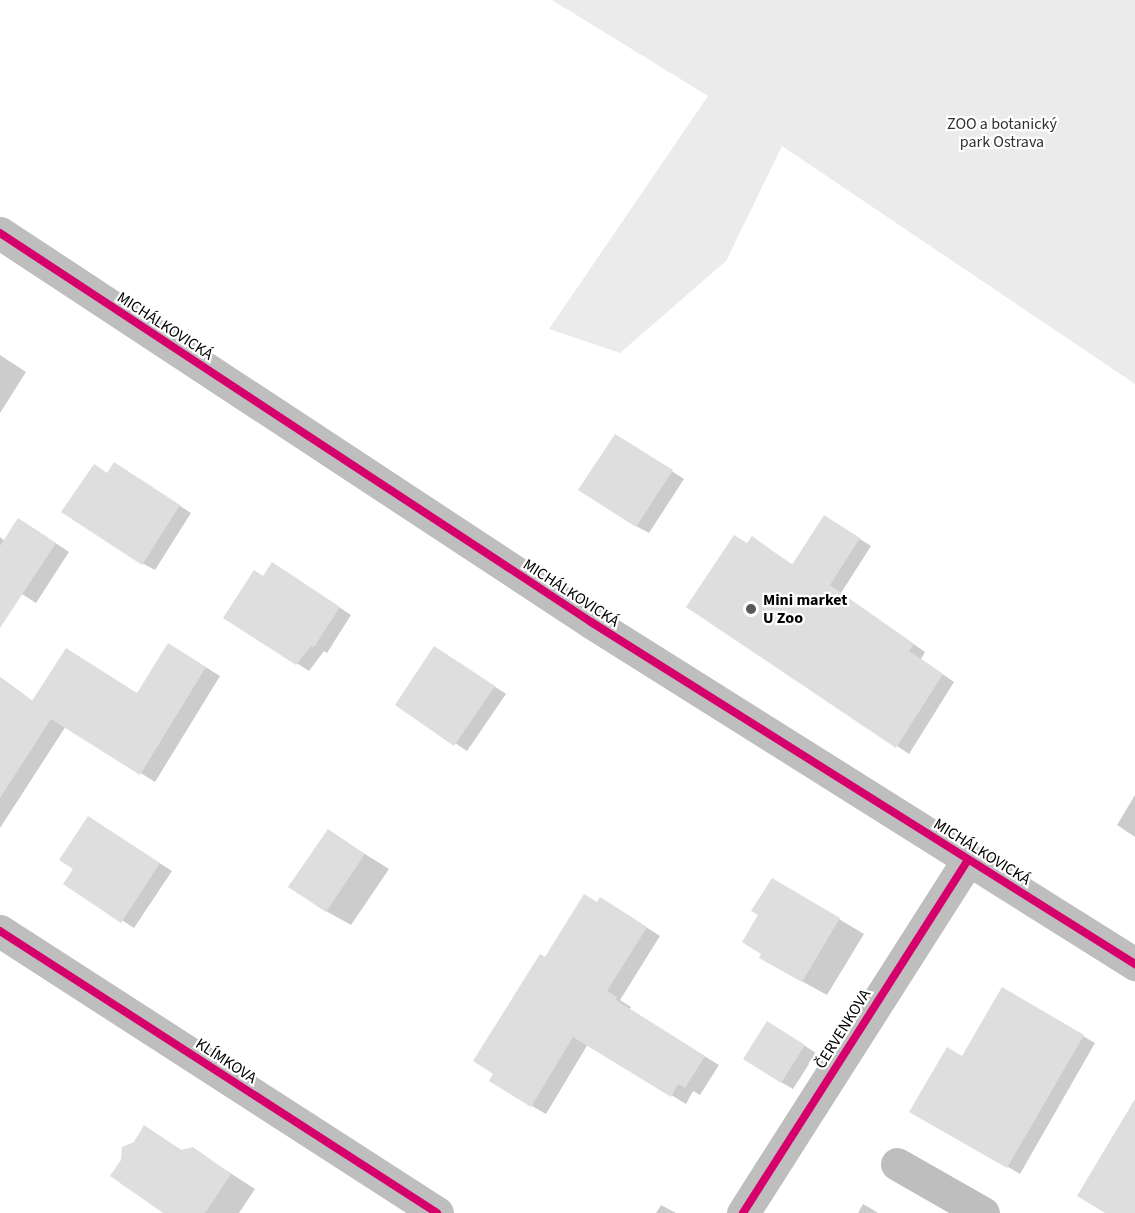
<!DOCTYPE html>
<html>
<head>
<meta charset="utf-8">
<style>
	body { margin:0 }
	#map { position:relative; width:1135px; height:1213px; overflow:hidden; background:#fff; font-family:"Source Sans 3",sans-serif }
	div>[style] { position:absolute }
	.green>* { inset:0; background:#ebebeb }
	.shadow>* { inset:0; background:#0003 }
	.building>* { inset:0; background:#dedede }
	.minor>* { height:33px; margin:-16.5px; padding:0 16.5px; transform-origin:16.5px; border-radius:16.5px; background:#bebebe }
	.tertiary>* { height:33px; margin:-16.5px; padding:0 16.5px; transform-origin:16.5px; border-radius:16.5px; background:#bebebe }
	.cycleway>* { height:8px; margin:-4px; padding:0 4px; transform-origin:4px; border-radius:4px; background:#d6006c }
	.dots>* { width:16px; height:16px; translate:-50% -50%; box-sizing:border-box; border:3px solid #fff; border-radius:50% }
	span { translate:-50% -50%; white-space:nowrap; text-align:center; line-height:1.15; -webkit-text-stroke:4.5px #fff; paint-order:stroke }
	.park-label { font-size:16px; color:#313131 }
	.street-label { font-size:16px; color:#000 }
	.poi-label { font-size:16px; color:#000; font-weight:700 }
	.left { translate:0 -50%; text-align:left }
</style>
</head>
<body>
<div id="map">
	<div class="green">
		<i style="clip-path:polygon(552px 0,1135px 0,1135px 384px,782px 146px,726px 261px,620px 353px,549px 329px,708px 96px)"></i>
	</div>
	<div class="shadow">
		<i style="clip-path:polygon(0 355px,26px 372px,0 413px)"></i>
		<i style="clip-path:polygon(628px 443px,684px 479px,649px 533px,636px 526px)"></i>
		<i style="clip-path:polygon(126px 471px,191px 513px,155px 570px,142px 563px,108px 474px)"></i>
		<i style="clip-path:polygon(836px 524px,871px 546px,841px 593px,925px 652px,921px 659px,954px 682px,909px 754px,688px 606px,753px 538px,793px 565px)"></i>
		<i style="clip-path:polygon(33px 528px,69px 552px,36px 603px,0 580px,0 537px,5px 541px)"></i>
		<i style="clip-path:polygon(285px 571px,351px 615px,327px 653px,324px 651px,309px 671px,225px 617px,263px 578px)"></i>
		<i style="clip-path:polygon(183px 653px,220px 676px,155px 782px,66px 726px,0 828px,0 677px,34px 702px,138px 695px)"></i>
		<i style="clip-path:polygon(447px 655px,506px 694px,467px 751px,397px 705px)"></i>
		<i style="clip-path:polygon(1135px 795px,1135px 837px,1117px 825px)"></i>
		<i style="clip-path:polygon(100px 825px,172px 871px,134px 928px,65px 883px)"></i>
		<i style="clip-path:polygon(328px 831px,389px 869px,351px 925px,326px 911px)"></i>
		<i style="clip-path:polygon(797px 894px,864px 934px,827px 995px,785px 972px)"></i>
		<i style="clip-path:polygon(598px 904px,615px 907px,660px 936px,620px 1000px,631px 1007px,629px 1010px,719px 1065px,700px 1095px,693px 1091px,686px 1104px,588px 1044px,546px 1114px,532px 1106px,546px 959px)"></i>
		<i style="clip-path:polygon(1002px 989px,1095px 1043px,1020px 1174px,911px 1111px,962px 1058px)"></i>
		<i style="clip-path:polygon(780px 1030px,816px 1053px,793px 1089px,781px 1082px)"></i>
		<i style="clip-path:polygon(145px 1127px,183px 1151px,193px 1149px,255px 1189px,239px 1213px,166px 1213px,135px 1143px)"></i>
		<i style="clip-path:polygon(863px 1204px,875px 1211px,878px 1213px,858px 1213px)"></i>
		<i style="clip-path:polygon(661px 1205px,676px 1213px,656px 1213px)"></i>
	</div>
	<div class="building">
		<i style="clip-path:polygon(615px 434px,673px 470px,636px 527px,578px 490px)"></i>
		<i style="clip-path:polygon(114px 462px,180px 505px,142px 565px,61px 512px,94px 464px,107px 473px)"></i>
		<i style="clip-path:polygon(824px 515px,860px 538px,830px 585px,914px 644px,909px 651px,943px 674px,896px 748px,686px 607px,734px 535px,747px 543px,752px 536px,792px 565px)"></i>
		<i style="clip-path:polygon(18px 518px,56px 543px,0 628px,0 546px)"></i>
		<i style="clip-path:polygon(272px 562px,340px 607px,314px 647px,311px 646px,296px 665px,223px 618px,254px 570px,263px 576px)"></i>
		<i style="clip-path:polygon(168px 643px,206px 667px,140px 775px,51px 719px,0 798px,0 678px,32px 701px,66px 648px,137px 693px)"></i>
		<i style="clip-path:polygon(434px 646px,495px 686px,454px 746px,395px 705px)"></i>
		<i style="clip-path:polygon(88px 816px,160px 863px,121px 923px,63px 884px,73px 869px,59px 860px)"></i>
		<i style="clip-path:polygon(328px 829px,365px 854px,326px 912px,288px 887px)"></i>
		<i style="clip-path:polygon(772px 878px,840px 918px,802px 982px,759px 958px,761px 954px,742px 942px,758px 915px,751px 911px)"></i>
		<i style="clip-path:polygon(584px 894px,597px 902px,600px 897px,647px 927px,607px 991px,617px 997px,616px 1000px,705px 1056px,685px 1088px,678px 1084px,671px 1097px,573px 1037px,531px 1107px,489px 1081px,493px 1074px,473px 1061px,540px 954px,545px 957px)"></i>
		<i style="clip-path:polygon(1002px 987px,1084px 1035px,1007px 1168px,909px 1112px,947px 1047px,962px 1056px)"></i>
		<i style="clip-path:polygon(767px 1021px,805px 1045px,781px 1083px,743px 1059px)"></i>
		<i style="clip-path:polygon(1135px 1099px,1135px 1213px,1105px 1213px,1077px 1196px)"></i>
		<i style="clip-path:polygon(144px 1125px,181px 1150px,193px 1147px,231px 1174px,205px 1213px,163px 1213px,110px 1176px,121px 1160px,122px 1147px,134px 1142px)"></i>
	</div>
	<div class="minor">
		<i style="left:0;top:931px;width:520px;rotate:32.83deg"></i>
		<i style="left:897px;top:1164px;width:99px;rotate:29.7deg"></i>
		<i style="left:743px;top:1213px;width:419px;rotate:-57.5deg"></i>
	</div>
	<div class="tertiary">
		<i style="left:0;top:233px;width:708px;rotate:33.35deg"></i>
		<i style="left:591px;top:622px;width:643px;rotate:32.16deg"></i>
	</div>
	<div class="cycleway">
		<i style="left:0;top:233px;width:708px;rotate:33.35deg"></i>
		<i style="left:591px;top:622px;width:643px;rotate:32.16deg"></i>
		<i style="left:0;top:931px;width:520px;rotate:32.83deg"></i>
		<i style="left:743px;top:1213px;width:419px;rotate:-57.5deg"></i>
	</div>
	<div class="dots">
		<i style="left:751px;top:609px;background:#595959"></i>
	</div>
	<div class="park-label">
		<span style="left:1002px;top:133px">ZOO a botanický<br>park Ostrava</span>
	</div>
	<div class="street-label">
		<span style="left:165px;top:326px;rotate:33deg">MICHÁLKOVICKÁ</span>
		<span style="left:571px;top:593px;rotate:33deg">MICHÁLKOVICKÁ</span>
		<span style="left:982px;top:852px;rotate:32deg">MICHÁLKOVICKÁ</span>
		<span style="left:843px;top:1029px;rotate:-58deg">ČERVENKOVA</span>
		<span style="left:226px;top:1061px;rotate:33deg">KLÍMKOVA</span>
	</div>
	<div class="poi-label">
		<span class="left" style="left:763px;top:609px">Mini market<br>U Zoo</span>
	</div>
</div>
</body>
</html>
